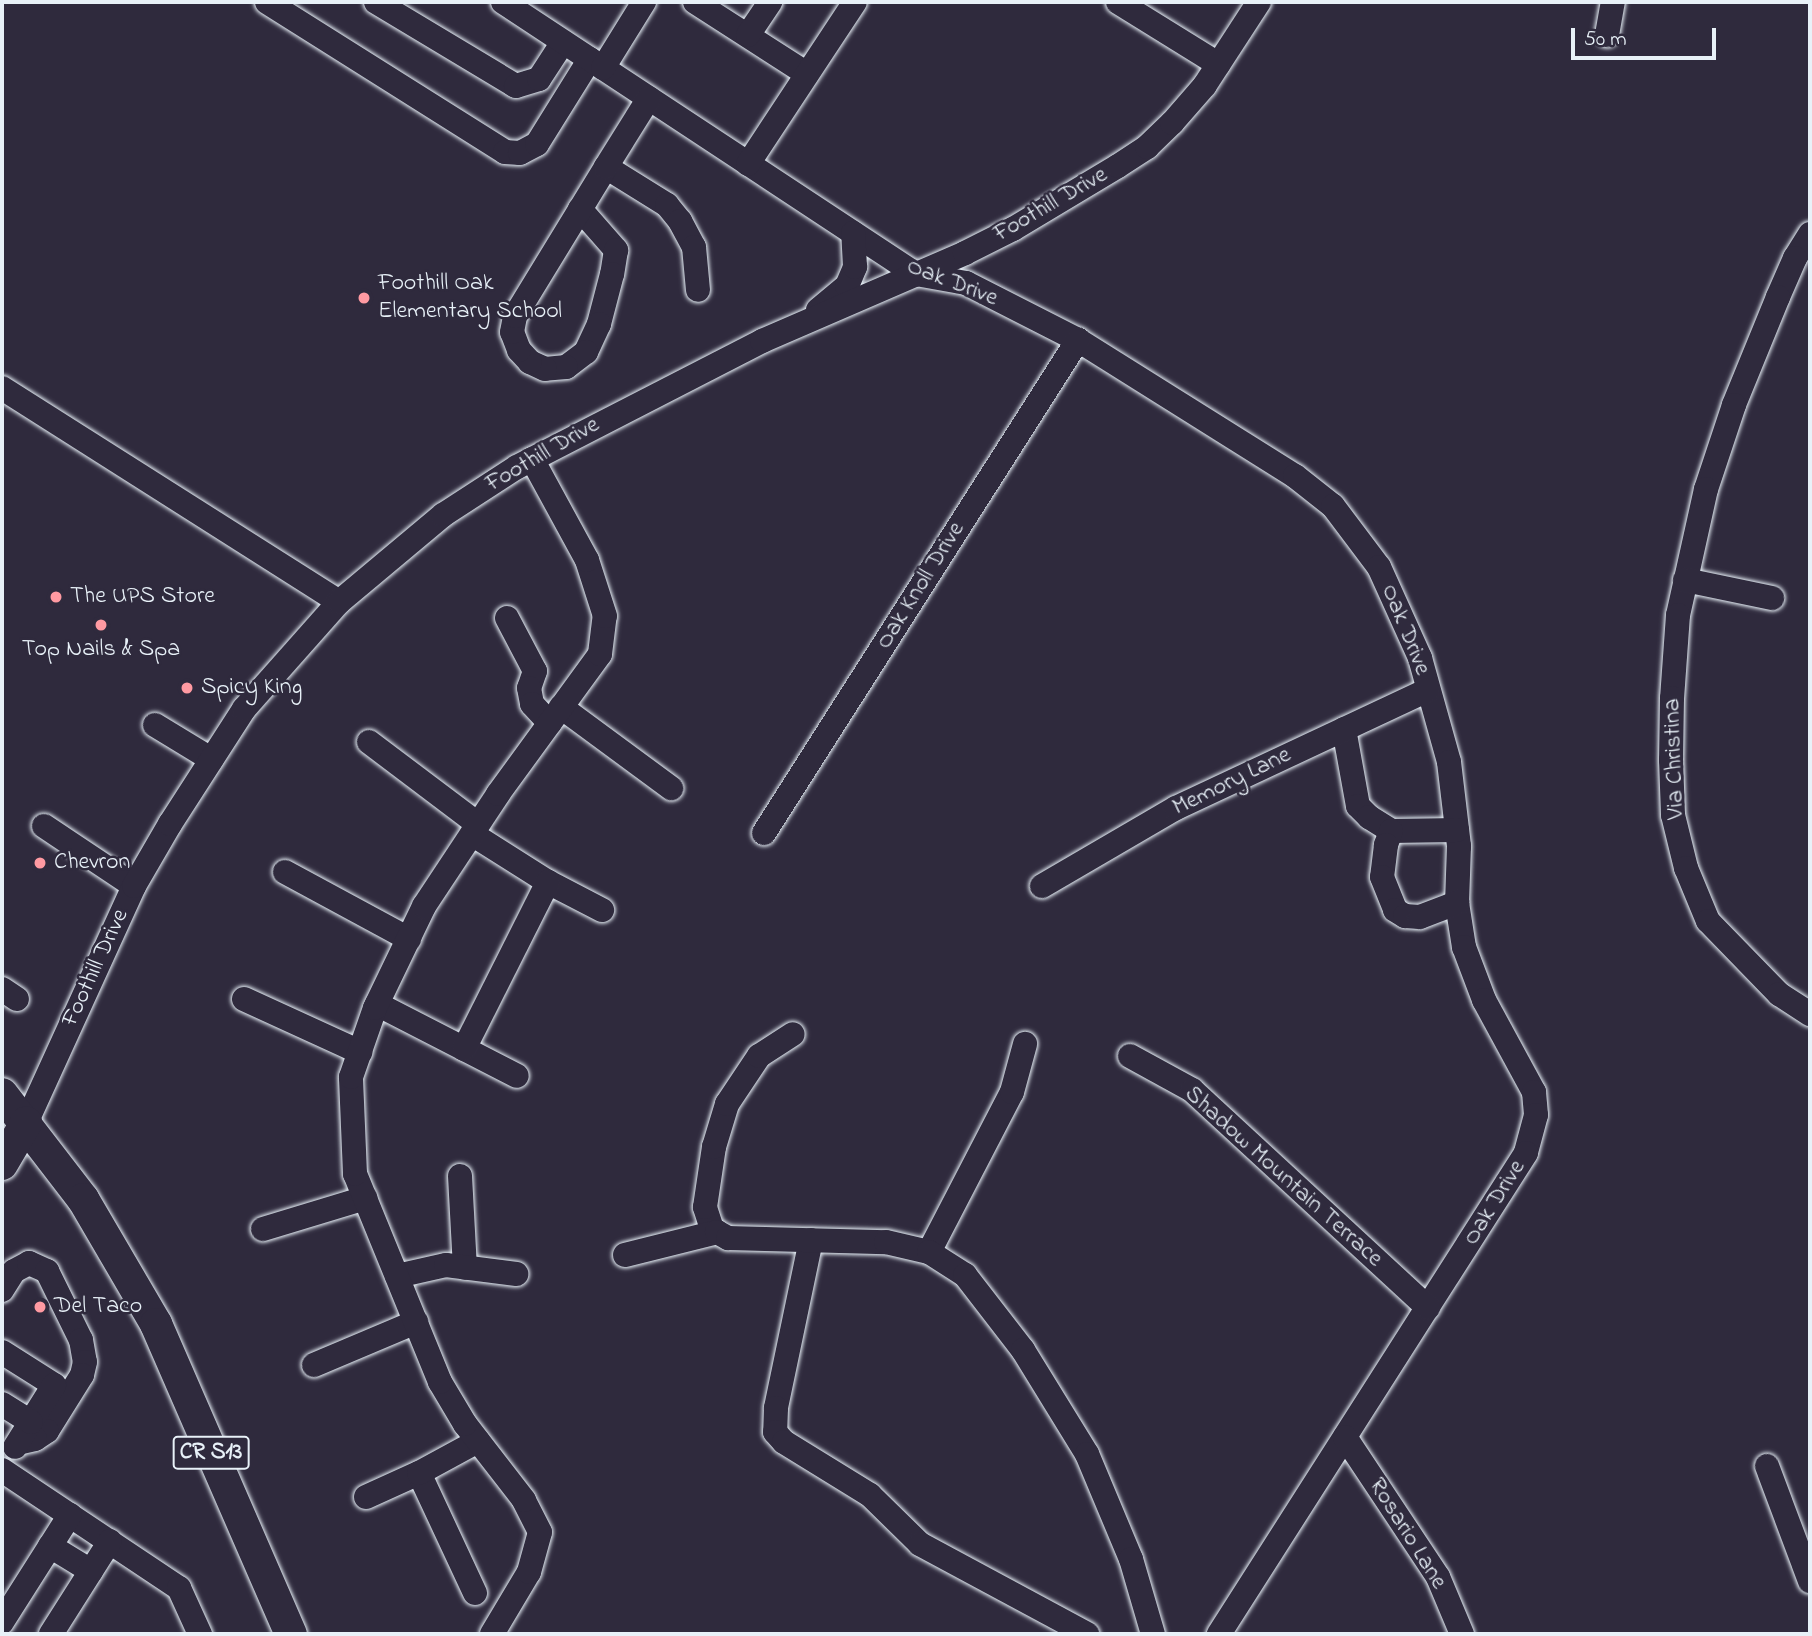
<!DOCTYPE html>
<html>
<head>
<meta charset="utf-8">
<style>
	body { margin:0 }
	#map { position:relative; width:1812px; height:1636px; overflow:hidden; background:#2f2a3d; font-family:"Indie Flower",sans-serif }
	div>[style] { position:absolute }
	.roads { filter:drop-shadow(0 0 2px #e8f1f8) drop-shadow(0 0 2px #e8f1f8) }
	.minor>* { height:24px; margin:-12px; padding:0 12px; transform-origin:12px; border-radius:12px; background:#2f2a3d }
	.major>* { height:32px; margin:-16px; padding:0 16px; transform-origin:16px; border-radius:16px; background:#2f2a3d }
	.dots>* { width:19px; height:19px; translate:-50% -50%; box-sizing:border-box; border:4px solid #2f2a3d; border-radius:50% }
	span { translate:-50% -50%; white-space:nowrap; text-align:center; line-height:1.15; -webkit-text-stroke:5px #2f2a3d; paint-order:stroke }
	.shield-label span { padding:2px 5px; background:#2f2a3d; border:2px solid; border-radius:5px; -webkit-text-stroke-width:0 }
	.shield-label { font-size:23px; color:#e8f1f8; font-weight:700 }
	.street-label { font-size:24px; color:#e8f1f8 }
	.poi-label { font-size:24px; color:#e8f1f8 }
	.left { translate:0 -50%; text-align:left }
	.frame { position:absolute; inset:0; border:4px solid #e8f1f8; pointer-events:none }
	.scale { position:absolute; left:1571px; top:28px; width:145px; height:32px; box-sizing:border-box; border:4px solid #e8f1f8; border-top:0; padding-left:9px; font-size:21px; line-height:24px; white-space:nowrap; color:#e8f1f8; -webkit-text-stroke:5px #2f2a3d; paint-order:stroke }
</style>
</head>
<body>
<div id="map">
	<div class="roads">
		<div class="minor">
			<i style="left:267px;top:2px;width:281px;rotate:32.2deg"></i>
			<i style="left:505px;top:152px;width:15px;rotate:4deg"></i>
			<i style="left:520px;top:153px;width:19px;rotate:-28deg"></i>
			<i style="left:537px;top:144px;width:100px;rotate:-58.1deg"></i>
			<i style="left:376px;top:2px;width:163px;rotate:31deg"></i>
			<i style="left:516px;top:86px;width:24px;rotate:-17deg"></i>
			<i style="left:539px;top:79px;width:44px;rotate:-57deg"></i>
			<i style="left:503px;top:2px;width:495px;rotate:33.4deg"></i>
			<i style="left:916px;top:274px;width:51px;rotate:10.2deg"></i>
			<i style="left:966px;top:283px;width:126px;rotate:27deg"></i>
			<i style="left:1078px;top:340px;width:256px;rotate:32.1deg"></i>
			<i style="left:1295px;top:476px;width:48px;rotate:38.3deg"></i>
			<i style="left:1333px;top:506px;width:76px;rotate:53deg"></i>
			<i style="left:1379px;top:567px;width:100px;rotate:65.7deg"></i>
			<i style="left:1420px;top:658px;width:108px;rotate:74.4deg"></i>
			<i style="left:1449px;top:762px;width:85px;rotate:83.2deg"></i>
			<i style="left:1459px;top:846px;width:57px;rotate:92deg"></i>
			<i style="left:1457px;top:903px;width:45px;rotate:81deg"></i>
			<i style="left:1464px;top:947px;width:57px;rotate:69.3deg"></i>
			<i style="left:1484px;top:1000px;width:105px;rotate:61.5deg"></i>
			<i style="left:1534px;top:1092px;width:23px;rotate:85deg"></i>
			<i style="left:1536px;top:1115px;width:39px;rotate:105deg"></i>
			<i style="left:1526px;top:1153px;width:571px;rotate:122.55deg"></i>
			<i style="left:695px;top:2px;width:133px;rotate:32.7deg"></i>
			<i style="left:1118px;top:2px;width:118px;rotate:31.8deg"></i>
			<i style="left:748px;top:35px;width:40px;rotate:-56deg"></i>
			<i style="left:1607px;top:35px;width:34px;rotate:-80deg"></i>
			<i style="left:603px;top:68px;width:78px;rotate:-58.2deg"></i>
			<i style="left:748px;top:164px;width:194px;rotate:-56.6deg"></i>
			<i style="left:606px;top:167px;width:72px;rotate:31.9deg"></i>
			<i style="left:667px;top:205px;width:21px;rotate:51deg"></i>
			<i style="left:680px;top:221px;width:30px;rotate:62deg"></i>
			<i style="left:694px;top:247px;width:43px;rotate:84.7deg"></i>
			<i style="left:580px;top:209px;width:55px;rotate:48.7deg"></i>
			<i style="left:616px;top:250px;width:24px;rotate:99deg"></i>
			<i style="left:612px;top:274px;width:52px;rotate:104.6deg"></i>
			<i style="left:599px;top:324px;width:31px;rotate:115deg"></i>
			<i style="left:586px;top:352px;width:25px;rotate:143deg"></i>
			<i style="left:566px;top:367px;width:21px;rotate:175deg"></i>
			<i style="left:545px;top:369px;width:17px;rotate:-155deg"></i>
			<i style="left:530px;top:362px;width:16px;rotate:-133deg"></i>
			<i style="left:519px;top:350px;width:19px;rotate:-111deg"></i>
			<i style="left:512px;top:332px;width:16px;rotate:-79deg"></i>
			<i style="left:515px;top:316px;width:175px;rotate:-58.6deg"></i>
			<i style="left:606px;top:167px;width:81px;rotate:-58.1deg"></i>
			<i style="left:1810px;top:234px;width:28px;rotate:122deg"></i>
			<i style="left:1795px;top:258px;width:43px;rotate:113.6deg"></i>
			<i style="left:1778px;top:297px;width:117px;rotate:112.2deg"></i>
			<i style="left:1734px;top:405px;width:89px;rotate:108.4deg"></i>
			<i style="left:1706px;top:489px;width:129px;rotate:102.5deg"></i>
			<i style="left:1678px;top:615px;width:83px;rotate:94.1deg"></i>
			<i style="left:1672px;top:698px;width:62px;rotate:90.9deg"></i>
			<i style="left:1671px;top:760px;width:55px;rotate:87.9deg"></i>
			<i style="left:1673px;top:815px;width:55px;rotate:76.2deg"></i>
			<i style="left:1686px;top:868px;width:57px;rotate:67.5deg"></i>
			<i style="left:1708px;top:921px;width:102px;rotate:45.8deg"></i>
			<i style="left:1779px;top:994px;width:37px;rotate:33deg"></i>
			<i style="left:818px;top:310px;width:38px;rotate:-40deg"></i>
			<i style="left:847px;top:286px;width:21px;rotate:-67deg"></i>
			<i style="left:855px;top:267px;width:34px;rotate:-93deg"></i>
			<i style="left:2px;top:388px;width:399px;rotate:32.4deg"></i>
			<i style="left:1685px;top:580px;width:89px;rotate:11.7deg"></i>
			<i style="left:507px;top:618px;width:60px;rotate:62.2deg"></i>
			<i style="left:535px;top:671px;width:18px;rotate:109deg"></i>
			<i style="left:529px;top:688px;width:16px;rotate:79deg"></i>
			<i style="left:532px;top:704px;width:26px;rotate:47deg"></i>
			<i style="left:561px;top:707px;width:137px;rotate:36.4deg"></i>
			<i style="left:155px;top:725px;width:66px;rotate:31.3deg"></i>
			<i style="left:1344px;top:729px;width:78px;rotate:79.7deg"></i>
			<i style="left:1358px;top:806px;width:16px;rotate:45deg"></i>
			<i style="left:1369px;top:817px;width:26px;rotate:32deg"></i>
			<i style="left:1391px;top:831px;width:66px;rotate:-0.9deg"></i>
			<i style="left:369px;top:742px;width:136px;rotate:37deg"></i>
			<i style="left:44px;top:826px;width:108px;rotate:33.7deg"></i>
			<i style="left:1391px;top:831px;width:15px;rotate:110deg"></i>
			<i style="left:1386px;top:845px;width:32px;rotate:97deg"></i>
			<i style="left:1382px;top:877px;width:35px;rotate:68deg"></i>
			<i style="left:1395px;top:910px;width:12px;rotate:31deg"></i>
			<i style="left:1405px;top:916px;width:15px;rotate:4deg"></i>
			<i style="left:1420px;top:917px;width:40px;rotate:-21deg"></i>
			<i style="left:764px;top:833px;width:585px;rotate:-57.51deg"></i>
			<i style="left:472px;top:834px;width:90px;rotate:32.3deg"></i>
			<i style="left:548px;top:882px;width:61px;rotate:27.4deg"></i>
			<i style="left:285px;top:872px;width:141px;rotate:28.4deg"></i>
			<i style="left:1042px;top:886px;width:155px;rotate:-30.2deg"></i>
			<i style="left:1176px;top:808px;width:278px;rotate:-25.1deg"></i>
			<i style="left:2px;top:989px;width:18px;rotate:34deg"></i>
			<i style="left:244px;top:999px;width:128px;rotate:24.6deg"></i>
			<i style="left:377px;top:1004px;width:157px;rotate:27.2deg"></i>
			<i style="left:464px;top:1049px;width:187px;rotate:-63.3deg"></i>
			<i style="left:1130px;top:1056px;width:71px;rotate:28.7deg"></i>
			<i style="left:1192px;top:1090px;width:321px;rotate:42.7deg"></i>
			<i style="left:26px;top:1123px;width:260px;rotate:-65.5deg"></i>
			<i style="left:134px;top:886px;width:72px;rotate:-59.9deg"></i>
			<i style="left:170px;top:824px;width:137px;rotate:-57.2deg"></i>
			<i style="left:244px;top:709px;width:143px;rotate:-48.4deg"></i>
			<i style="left:339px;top:602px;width:136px;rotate:-39.9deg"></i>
			<i style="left:443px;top:515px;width:88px;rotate:-33deg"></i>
			<i style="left:517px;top:467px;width:276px;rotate:-27.2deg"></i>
			<i style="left:762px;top:341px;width:221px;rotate:-23.4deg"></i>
			<i style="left:965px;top:253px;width:54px;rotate:-26.6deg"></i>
			<i style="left:1013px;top:229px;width:122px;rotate:-31deg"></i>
			<i style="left:1118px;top:166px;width:35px;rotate:-33deg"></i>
			<i style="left:1147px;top:147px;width:35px;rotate:-44deg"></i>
			<i style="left:1172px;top:123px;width:50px;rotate:-49deg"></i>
			<i style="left:1205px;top:85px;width:99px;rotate:-57deg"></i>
			<i style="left:460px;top:1176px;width:92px;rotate:86.9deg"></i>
			<i style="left:263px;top:1229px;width:107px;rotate:-16.9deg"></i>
			<i style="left:717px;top:1232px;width:6px;rotate:-149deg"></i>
			<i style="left:712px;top:1229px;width:23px;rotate:-108deg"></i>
			<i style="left:705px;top:1207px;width:61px;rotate:-81.5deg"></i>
			<i style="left:714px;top:1147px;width:45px;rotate:-73.2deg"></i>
			<i style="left:727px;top:1104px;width:58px;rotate:-56.3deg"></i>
			<i style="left:759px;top:1056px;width:40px;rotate:-32.9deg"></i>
			<i style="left:811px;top:1240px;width:172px;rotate:101.8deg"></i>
			<i style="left:776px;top:1408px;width:24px;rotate:92deg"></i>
			<i style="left:775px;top:1432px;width:13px;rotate:48deg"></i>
			<i style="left:784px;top:1442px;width:101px;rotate:31.6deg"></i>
			<i style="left:870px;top:1495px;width:70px;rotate:44.4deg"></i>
			<i style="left:920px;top:1544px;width:190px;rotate:28.3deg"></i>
			<i style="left:929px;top:1252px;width:180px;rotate:-62.6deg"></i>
			<i style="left:1012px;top:1092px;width:50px;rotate:-74.8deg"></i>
			<i style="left:625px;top:1255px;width:95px;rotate:-14deg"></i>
			<i style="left:717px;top:1232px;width:13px;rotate:29deg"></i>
			<i style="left:728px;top:1238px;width:158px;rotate:1.5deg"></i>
			<i style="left:886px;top:1242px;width:44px;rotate:13.1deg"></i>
			<i style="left:929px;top:1252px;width:43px;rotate:32.6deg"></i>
			<i style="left:965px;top:1275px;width:95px;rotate:52.3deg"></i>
			<i style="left:1023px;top:1350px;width:122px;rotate:58.4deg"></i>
			<i style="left:1087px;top:1454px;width:114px;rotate:67.3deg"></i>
			<i style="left:1131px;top:1559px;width:78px;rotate:73.7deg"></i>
			<i style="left:397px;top:1276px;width:50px;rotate:-12.7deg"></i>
			<i style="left:446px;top:1265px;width:71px;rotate:7.3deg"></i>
			<i style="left:2px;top:1290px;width:22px;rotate:-58deg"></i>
			<i style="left:14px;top:1271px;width:17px;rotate:-28deg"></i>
			<i style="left:29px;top:1263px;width:20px;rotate:24deg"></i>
			<i style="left:47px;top:1271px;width:77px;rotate:63.8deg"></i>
			<i style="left:81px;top:1340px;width:22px;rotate:80deg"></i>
			<i style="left:85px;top:1362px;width:13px;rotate:103deg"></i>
			<i style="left:82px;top:1375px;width:66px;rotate:122deg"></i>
			<i style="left:47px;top:1431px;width:14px;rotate:146deg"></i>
			<i style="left:35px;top:1439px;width:17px;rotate:167deg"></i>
			<i style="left:2px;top:1352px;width:62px;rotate:32.4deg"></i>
			<i style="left:54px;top:1385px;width:73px;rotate:122.2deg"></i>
			<i style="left:314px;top:1365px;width:111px;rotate:-22.9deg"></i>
			<i style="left:2px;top:1404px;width:34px;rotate:32deg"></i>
			<i style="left:1345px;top:1437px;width:168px;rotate:56.4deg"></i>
			<i style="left:1438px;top:1577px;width:62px;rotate:67.2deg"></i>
			<i style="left:1767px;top:1466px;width:123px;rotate:69.5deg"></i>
			<i style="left:2px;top:1470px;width:213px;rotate:33.7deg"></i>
			<i style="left:179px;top:1588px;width:51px;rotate:65.5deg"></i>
			<i style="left:366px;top:1497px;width:58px;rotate:-24.4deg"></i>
			<i style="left:50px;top:1546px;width:48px;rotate:31.4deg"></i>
			<i style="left:475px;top:1593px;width:132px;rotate:-115deg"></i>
			<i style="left:419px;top:1473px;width:67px;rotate:-28.5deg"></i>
			<i style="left:2px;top:1622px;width:127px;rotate:-57.6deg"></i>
			<i style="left:51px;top:1634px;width:110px;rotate:-57.6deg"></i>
			<i style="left:492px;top:1634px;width:72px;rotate:-59.2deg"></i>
			<i style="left:529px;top:1572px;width:41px;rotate:-74.6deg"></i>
			<i style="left:540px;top:1532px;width:36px;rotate:-117deg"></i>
			<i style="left:524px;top:1500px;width:96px;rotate:-127.8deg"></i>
			<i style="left:465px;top:1424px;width:49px;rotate:-120.8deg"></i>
			<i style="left:440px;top:1382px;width:225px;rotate:-112.2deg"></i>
			<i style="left:355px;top:1174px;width:97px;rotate:-92.4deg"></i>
			<i style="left:351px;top:1077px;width:73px;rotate:-70.8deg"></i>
			<i style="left:375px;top:1008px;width:113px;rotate:-64.3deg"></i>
			<i style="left:424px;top:906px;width:134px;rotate:-56.5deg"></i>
			<i style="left:498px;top:794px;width:173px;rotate:-53.9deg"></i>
			<i style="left:600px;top:654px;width:38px;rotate:-83deg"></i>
			<i style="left:605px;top:616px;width:59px;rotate:-107.8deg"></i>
			<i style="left:587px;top:560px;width:115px;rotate:-118.6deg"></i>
		</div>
		<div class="major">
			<i style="left:2px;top:1094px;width:133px;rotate:52.4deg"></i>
			<i style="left:83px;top:1199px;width:145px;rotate:59.7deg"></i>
			<i style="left:156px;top:1324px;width:338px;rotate:66.5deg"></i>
			<i style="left:2px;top:1164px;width:48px;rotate:-59.7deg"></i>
		</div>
	</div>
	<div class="dots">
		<i style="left:364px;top:298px;background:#ff9aa2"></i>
		<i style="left:56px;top:597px;background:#ff9aa2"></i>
		<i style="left:101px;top:625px;background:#ff9aa2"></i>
		<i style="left:187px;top:688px;background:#ff9aa2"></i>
		<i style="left:40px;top:863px;background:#ff9aa2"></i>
		<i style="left:40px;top:1307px;background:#ff9aa2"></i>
	</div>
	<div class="shield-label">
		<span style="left:211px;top:1453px">CR S13</span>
	</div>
	<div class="street-label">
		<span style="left:1051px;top:205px;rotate:-30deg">Foothill Drive</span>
		<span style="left:952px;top:283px;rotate:21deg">Oak Drive</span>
		<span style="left:543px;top:455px;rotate:-30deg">Foothill Drive</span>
		<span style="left:921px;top:586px;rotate:-58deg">Oak Knoll Drive</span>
		<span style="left:1405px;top:630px;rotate:68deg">Oak Drive</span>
		<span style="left:1675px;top:759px;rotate:-92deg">Via Christina</span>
		<span style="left:1232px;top:782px;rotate:-26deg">Memory Lane</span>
		<span style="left:96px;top:968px;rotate:-65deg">Foothill Drive</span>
		<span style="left:1283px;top:1177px;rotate:42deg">Shadow Mountain Terrace</span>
		<span style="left:1495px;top:1203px;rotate:-58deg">Oak Drive</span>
		<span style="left:1407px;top:1534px;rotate:58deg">Rosario Lane</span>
	</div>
	<div class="poi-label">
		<span class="left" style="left:378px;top:298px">Foothill Oak<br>Elementary School</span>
		<span class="left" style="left:70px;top:597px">The UPS Store</span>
		<span style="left:101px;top:650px">Top Nails &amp; Spa</span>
		<span class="left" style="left:201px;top:688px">Spicy King</span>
		<span class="left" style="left:54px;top:863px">Chevron</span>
		<span class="left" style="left:54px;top:1307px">Del Taco</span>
	</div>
	<div class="frame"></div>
	<div class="scale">50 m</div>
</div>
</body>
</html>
